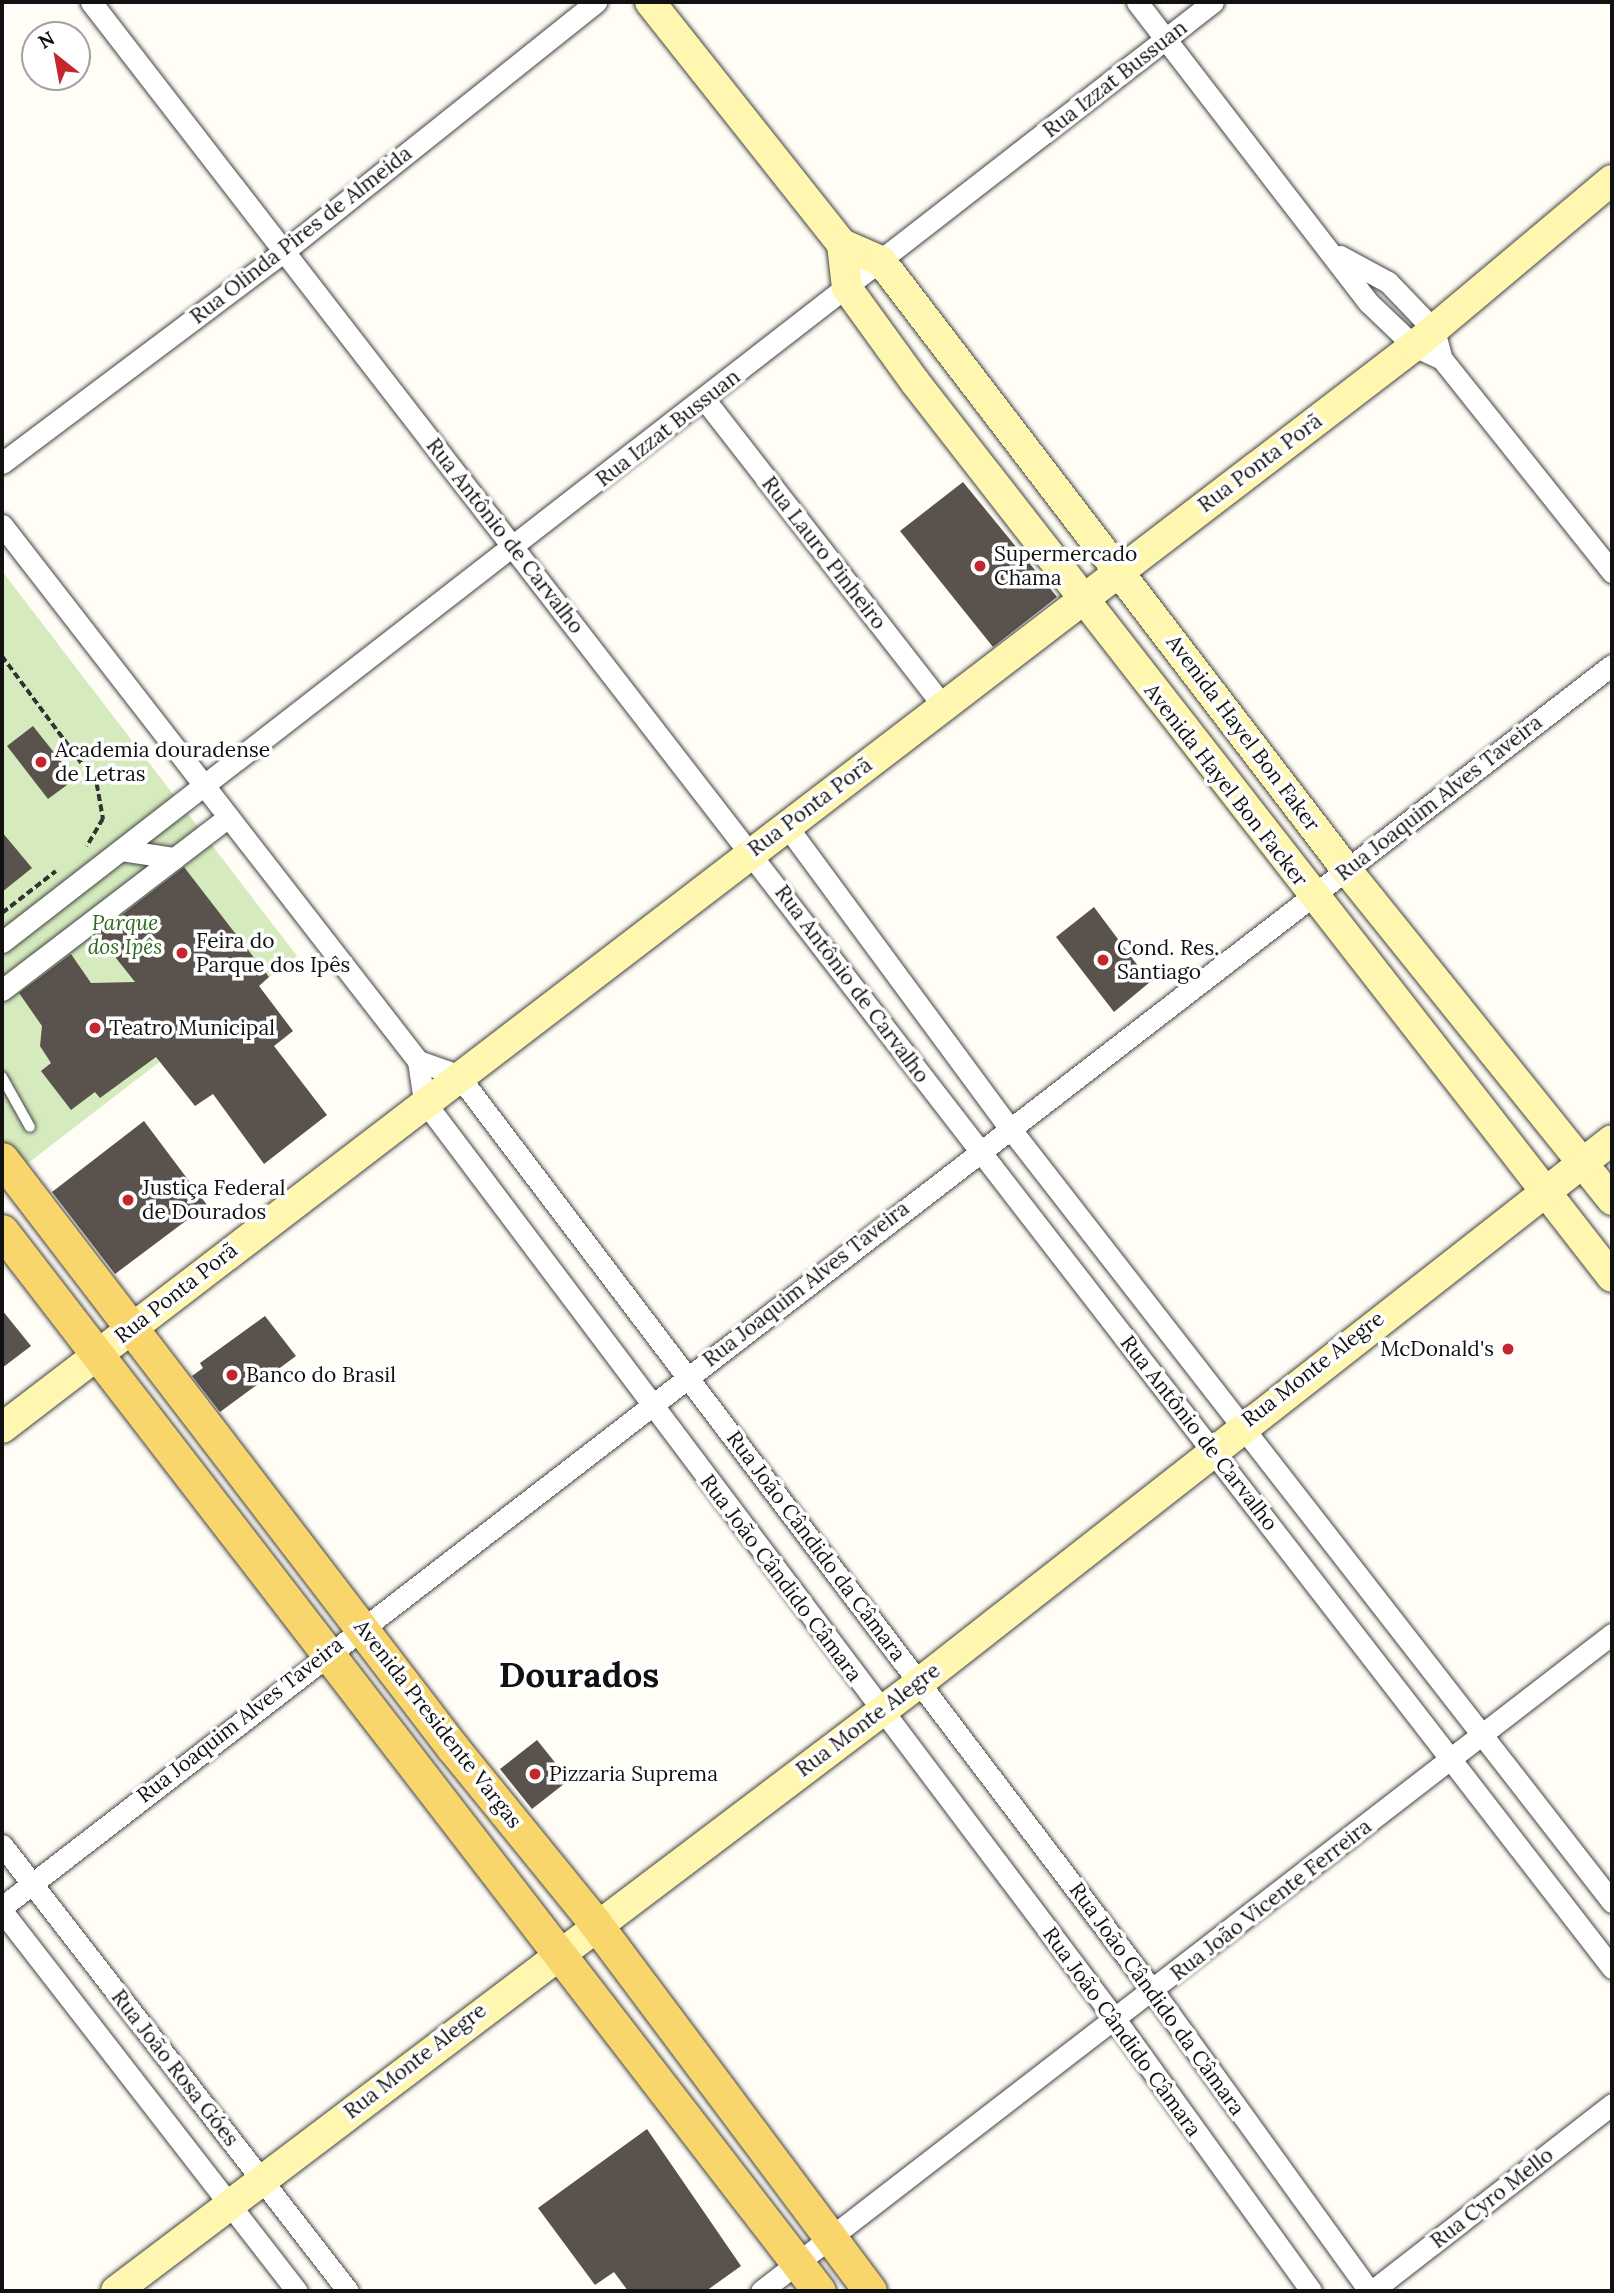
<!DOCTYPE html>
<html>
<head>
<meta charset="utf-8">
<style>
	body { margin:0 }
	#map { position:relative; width:1614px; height:2293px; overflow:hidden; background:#fffdf5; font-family:Lora,serif }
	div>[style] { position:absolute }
	.green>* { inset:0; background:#d5ebbd }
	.building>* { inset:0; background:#5a524d }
	.path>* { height:3.5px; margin-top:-1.75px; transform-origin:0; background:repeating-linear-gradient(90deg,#333 0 7px,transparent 0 10.5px) }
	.roads { filter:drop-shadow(0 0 2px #444) drop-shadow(0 0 2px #444) }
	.lane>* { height:10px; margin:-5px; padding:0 5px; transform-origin:5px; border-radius:5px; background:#fff }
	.street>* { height:21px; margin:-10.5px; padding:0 10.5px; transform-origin:10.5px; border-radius:10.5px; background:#fff }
	.secondary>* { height:30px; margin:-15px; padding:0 15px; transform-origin:15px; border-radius:15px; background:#fff6b0 }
	.primary>* { height:33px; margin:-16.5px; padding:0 16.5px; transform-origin:16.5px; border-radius:16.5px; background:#f9d66b }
	.dots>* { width:19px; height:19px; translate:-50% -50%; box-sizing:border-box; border:4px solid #fff; border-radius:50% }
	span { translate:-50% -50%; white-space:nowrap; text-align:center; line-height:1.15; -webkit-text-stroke:7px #fff; paint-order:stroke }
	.street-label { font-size:21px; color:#111 }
	.poi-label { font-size:21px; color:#111 }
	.left { translate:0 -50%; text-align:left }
	.right { translate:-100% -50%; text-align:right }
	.park-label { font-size:21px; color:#2f6b1f; font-style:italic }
	.town-label { font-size:35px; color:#111; font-weight:700 }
	.frame { position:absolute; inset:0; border:4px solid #111; pointer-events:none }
	.north { position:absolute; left:21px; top:21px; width:70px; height:70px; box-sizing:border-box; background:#fff; border:2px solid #a0a0a0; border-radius:50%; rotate:329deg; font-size:19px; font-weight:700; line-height:28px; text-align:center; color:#111 }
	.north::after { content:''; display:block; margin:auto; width:24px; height:32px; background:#c4262e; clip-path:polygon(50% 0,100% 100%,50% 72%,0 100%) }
</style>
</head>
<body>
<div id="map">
	<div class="green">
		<i style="clip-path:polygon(2px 571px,297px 956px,23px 1167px,2px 1141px)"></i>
	</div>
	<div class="building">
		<i style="clip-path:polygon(963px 482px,1057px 597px,993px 647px,900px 531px)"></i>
		<i style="clip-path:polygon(33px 726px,75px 779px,48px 799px,7px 746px)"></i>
		<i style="clip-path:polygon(2px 832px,32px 868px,2px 892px)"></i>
		<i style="clip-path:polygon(184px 867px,269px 977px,259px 986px,293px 1031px,274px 1046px,327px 1115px,264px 1164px,213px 1094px,195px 1106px,156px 1057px,100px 1098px,95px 1092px,71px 1110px,41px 1071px,51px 1063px,40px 1046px,42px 1026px,19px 993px,71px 954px,91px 983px,135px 982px,97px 934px)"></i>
		<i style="clip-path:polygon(1094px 907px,1150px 982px,1114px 1012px,1056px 937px)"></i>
		<i style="clip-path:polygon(144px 1121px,207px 1205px,115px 1274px,52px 1192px)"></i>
		<i style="clip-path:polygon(2px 1310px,31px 1346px,2px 1368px)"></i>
		<i style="clip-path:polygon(265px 1316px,296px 1356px,220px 1412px,192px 1376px,203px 1368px,200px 1363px)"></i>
		<i style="clip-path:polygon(537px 1740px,569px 1780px,532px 1809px,500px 1769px)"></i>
		<i style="clip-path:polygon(647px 2129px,741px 2266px,706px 2291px,628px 2291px,614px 2272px,595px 2285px,538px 2208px)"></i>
	</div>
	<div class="path">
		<i style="left:2px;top:656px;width:159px;rotate:53.4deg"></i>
		<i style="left:97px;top:784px;width:36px;rotate:80deg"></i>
		<i style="left:103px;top:819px;width:32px;rotate:120deg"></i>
		<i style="left:2px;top:913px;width:68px;rotate:-37.9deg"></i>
	</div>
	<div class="roads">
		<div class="lane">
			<i style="left:2px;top:1077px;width:57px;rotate:60.8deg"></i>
		</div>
		<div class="street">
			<i style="left:91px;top:2px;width:2486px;rotate:52.27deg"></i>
			<i style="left:1137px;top:2px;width:380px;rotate:52.4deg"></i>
			<i style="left:1369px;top:303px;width:62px;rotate:43.7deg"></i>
			<i style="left:1414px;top:346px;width:31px;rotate:25deg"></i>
			<i style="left:1340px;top:256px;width:55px;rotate:28.4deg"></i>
			<i style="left:1388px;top:282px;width:66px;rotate:46.2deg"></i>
			<i style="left:1434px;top:330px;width:30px;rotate:75deg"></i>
			<i style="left:1442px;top:359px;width:273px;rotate:51.4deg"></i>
			<i style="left:705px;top:400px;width:388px;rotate:52.1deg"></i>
			<i style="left:2px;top:463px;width:351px;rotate:-36.9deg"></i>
			<i style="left:283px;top:252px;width:401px;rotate:-38.6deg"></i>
			<i style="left:2px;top:525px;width:678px;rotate:52.18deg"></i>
			<i style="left:418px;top:1061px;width:40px;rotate:81.5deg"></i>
			<i style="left:424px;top:1101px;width:1149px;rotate:53.03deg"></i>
			<i style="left:1115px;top:2019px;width:335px;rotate:54.2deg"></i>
			<i style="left:786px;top:825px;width:375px;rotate:53.6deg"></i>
			<i style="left:1009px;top:1127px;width:982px;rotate:52.11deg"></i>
			<i style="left:121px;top:850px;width:54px;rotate:8.6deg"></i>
			<i style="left:2px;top:942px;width:1533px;rotate:-37.82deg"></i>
			<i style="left:2px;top:990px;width:282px;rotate:-37.4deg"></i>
			<i style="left:418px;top:1061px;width:42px;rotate:19.3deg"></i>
			<i style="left:458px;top:1075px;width:1150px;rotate:52.81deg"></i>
			<i style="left:1153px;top:1991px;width:370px;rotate:54.2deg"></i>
			<i style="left:2px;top:1845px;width:564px;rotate:52.2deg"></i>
			<i style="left:2px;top:1907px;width:2033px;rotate:-37.65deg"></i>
			<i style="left:2px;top:1911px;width:481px;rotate:52.2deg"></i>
			<i style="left:761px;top:2291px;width:1075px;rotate:-37.67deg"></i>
			<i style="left:1372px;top:2291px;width:304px;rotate:-37.9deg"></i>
		</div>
		<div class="secondary">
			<i style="left:650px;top:2px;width:309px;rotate:51.6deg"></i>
			<i style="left:842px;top:244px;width:43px;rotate:23.6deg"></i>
			<i style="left:881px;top:261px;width:765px;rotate:52.59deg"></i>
			<i style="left:1346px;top:869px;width:425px;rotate:51.2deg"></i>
			<i style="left:842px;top:244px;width:44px;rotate:83.5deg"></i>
			<i style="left:847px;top:288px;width:116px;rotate:54.1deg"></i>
			<i style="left:915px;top:382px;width:1134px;rotate:52.09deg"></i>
			<i style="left:2px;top:1428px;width:1779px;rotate:-37.46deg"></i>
			<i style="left:1414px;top:346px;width:258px;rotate:-40deg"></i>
			<i style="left:116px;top:2291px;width:1007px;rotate:-37.13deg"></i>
			<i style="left:919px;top:1683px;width:880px;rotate:-38.08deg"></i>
		</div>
		<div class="primary">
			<i style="left:2px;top:1159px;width:742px;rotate:52.56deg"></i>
			<i style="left:453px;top:1748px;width:225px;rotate:50.9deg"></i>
			<i style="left:595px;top:1923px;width:459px;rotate:53.2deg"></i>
			<i style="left:2px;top:1231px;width:1338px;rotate:52.38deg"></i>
		</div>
	</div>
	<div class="dots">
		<i style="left:980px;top:566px;background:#c4262e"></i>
		<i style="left:41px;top:762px;background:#c4262e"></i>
		<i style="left:182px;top:953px;background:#c4262e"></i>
		<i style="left:1103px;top:960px;background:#c4262e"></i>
		<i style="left:95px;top:1028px;background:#c4262e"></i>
		<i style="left:128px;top:1200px;background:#c4262e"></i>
		<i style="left:1508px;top:1349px;background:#c4262e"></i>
		<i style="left:232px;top:1375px;background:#c4262e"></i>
		<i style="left:535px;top:1774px;background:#c4262e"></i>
	</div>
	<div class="street-label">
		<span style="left:1115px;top:79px;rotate:-38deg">Rua Izzat Bussuan</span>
		<span style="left:301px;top:235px;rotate:-38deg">Rua Olinda Pires de Almeida</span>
		<span style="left:668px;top:428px;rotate:-38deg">Rua Izzat Bussuan</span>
		<span style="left:1260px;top:463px;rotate:-37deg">Rua Ponta Porã</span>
		<span style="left:505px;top:536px;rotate:52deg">Rua Antônio de Carvalho</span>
		<span style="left:824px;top:553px;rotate:52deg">Rua Lauro Pinheiro</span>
		<span style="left:1243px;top:733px;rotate:53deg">Avenida Hayel Bon Faker</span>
		<span style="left:1226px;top:785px;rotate:52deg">Avenida Hayel Bon Facker</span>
		<span style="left:1439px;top:798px;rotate:-38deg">Rua Joaquim Alves Taveira</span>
		<span style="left:810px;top:807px;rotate:-37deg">Rua Ponta Porã</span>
		<span style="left:852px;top:984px;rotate:53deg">Rua Antônio de Carvalho</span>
		<span style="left:806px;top:1284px;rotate:-38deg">Rua Joaquim Alves Taveira</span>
		<span style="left:176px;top:1293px;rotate:-38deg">Rua Ponta Porã</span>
		<span style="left:1313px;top:1369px;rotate:-38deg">Rua Monte Alegre</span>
		<span style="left:1199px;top:1433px;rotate:52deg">Rua Antônio de Carvalho</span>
		<span style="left:816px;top:1546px;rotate:53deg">Rua João Cândido da Câmara</span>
		<span style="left:781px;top:1578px;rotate:53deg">Rua João Cândido Câmara</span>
		<span style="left:240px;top:1720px;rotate:-38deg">Rua Joaquim Alves Taveira</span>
		<span style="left:868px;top:1720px;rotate:-37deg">Rua Monte Alegre</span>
		<span style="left:438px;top:1724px;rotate:52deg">Avenida Presidente Vargas</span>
		<span style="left:1271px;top:1900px;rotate:-38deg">Rua João Vicente Ferreira</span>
		<span style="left:1157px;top:1999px;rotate:54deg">Rua João Cândido da Câmara</span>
		<span style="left:1122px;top:2032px;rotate:54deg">Rua João Cândido Câmara</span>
		<span style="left:415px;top:2061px;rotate:-38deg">Rua Monte Alegre</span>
		<span style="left:175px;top:2068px;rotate:52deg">Rua João Rosa Góes</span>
		<span style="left:1492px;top:2198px;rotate:-38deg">Rua Cyro Mello</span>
	</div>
	<div class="poi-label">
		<span class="left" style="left:994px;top:566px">Supermercado<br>Chama</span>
		<span class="left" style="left:55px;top:762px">Academia douradense<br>de Letras</span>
		<span class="left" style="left:196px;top:953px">Feira do<br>Parque dos Ipês</span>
		<span class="left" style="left:1117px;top:960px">Cond. Res.<br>Santiago</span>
		<span class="left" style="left:109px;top:1028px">Teatro Municipal</span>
		<span class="left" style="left:142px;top:1200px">Justiça Federal<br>de Dourados</span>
		<span class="right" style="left:1494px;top:1349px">McDonald's</span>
		<span class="left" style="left:246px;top:1375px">Banco do Brasil</span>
		<span class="left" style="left:549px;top:1774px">Pizzaria Suprema</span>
	</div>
	<div class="park-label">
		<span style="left:125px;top:935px">Parque<br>dos Ipês</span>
	</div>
	<div class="town-label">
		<span style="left:579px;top:1675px">Dourados</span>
	</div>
	<div class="frame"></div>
	<div class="north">N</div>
</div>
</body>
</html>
